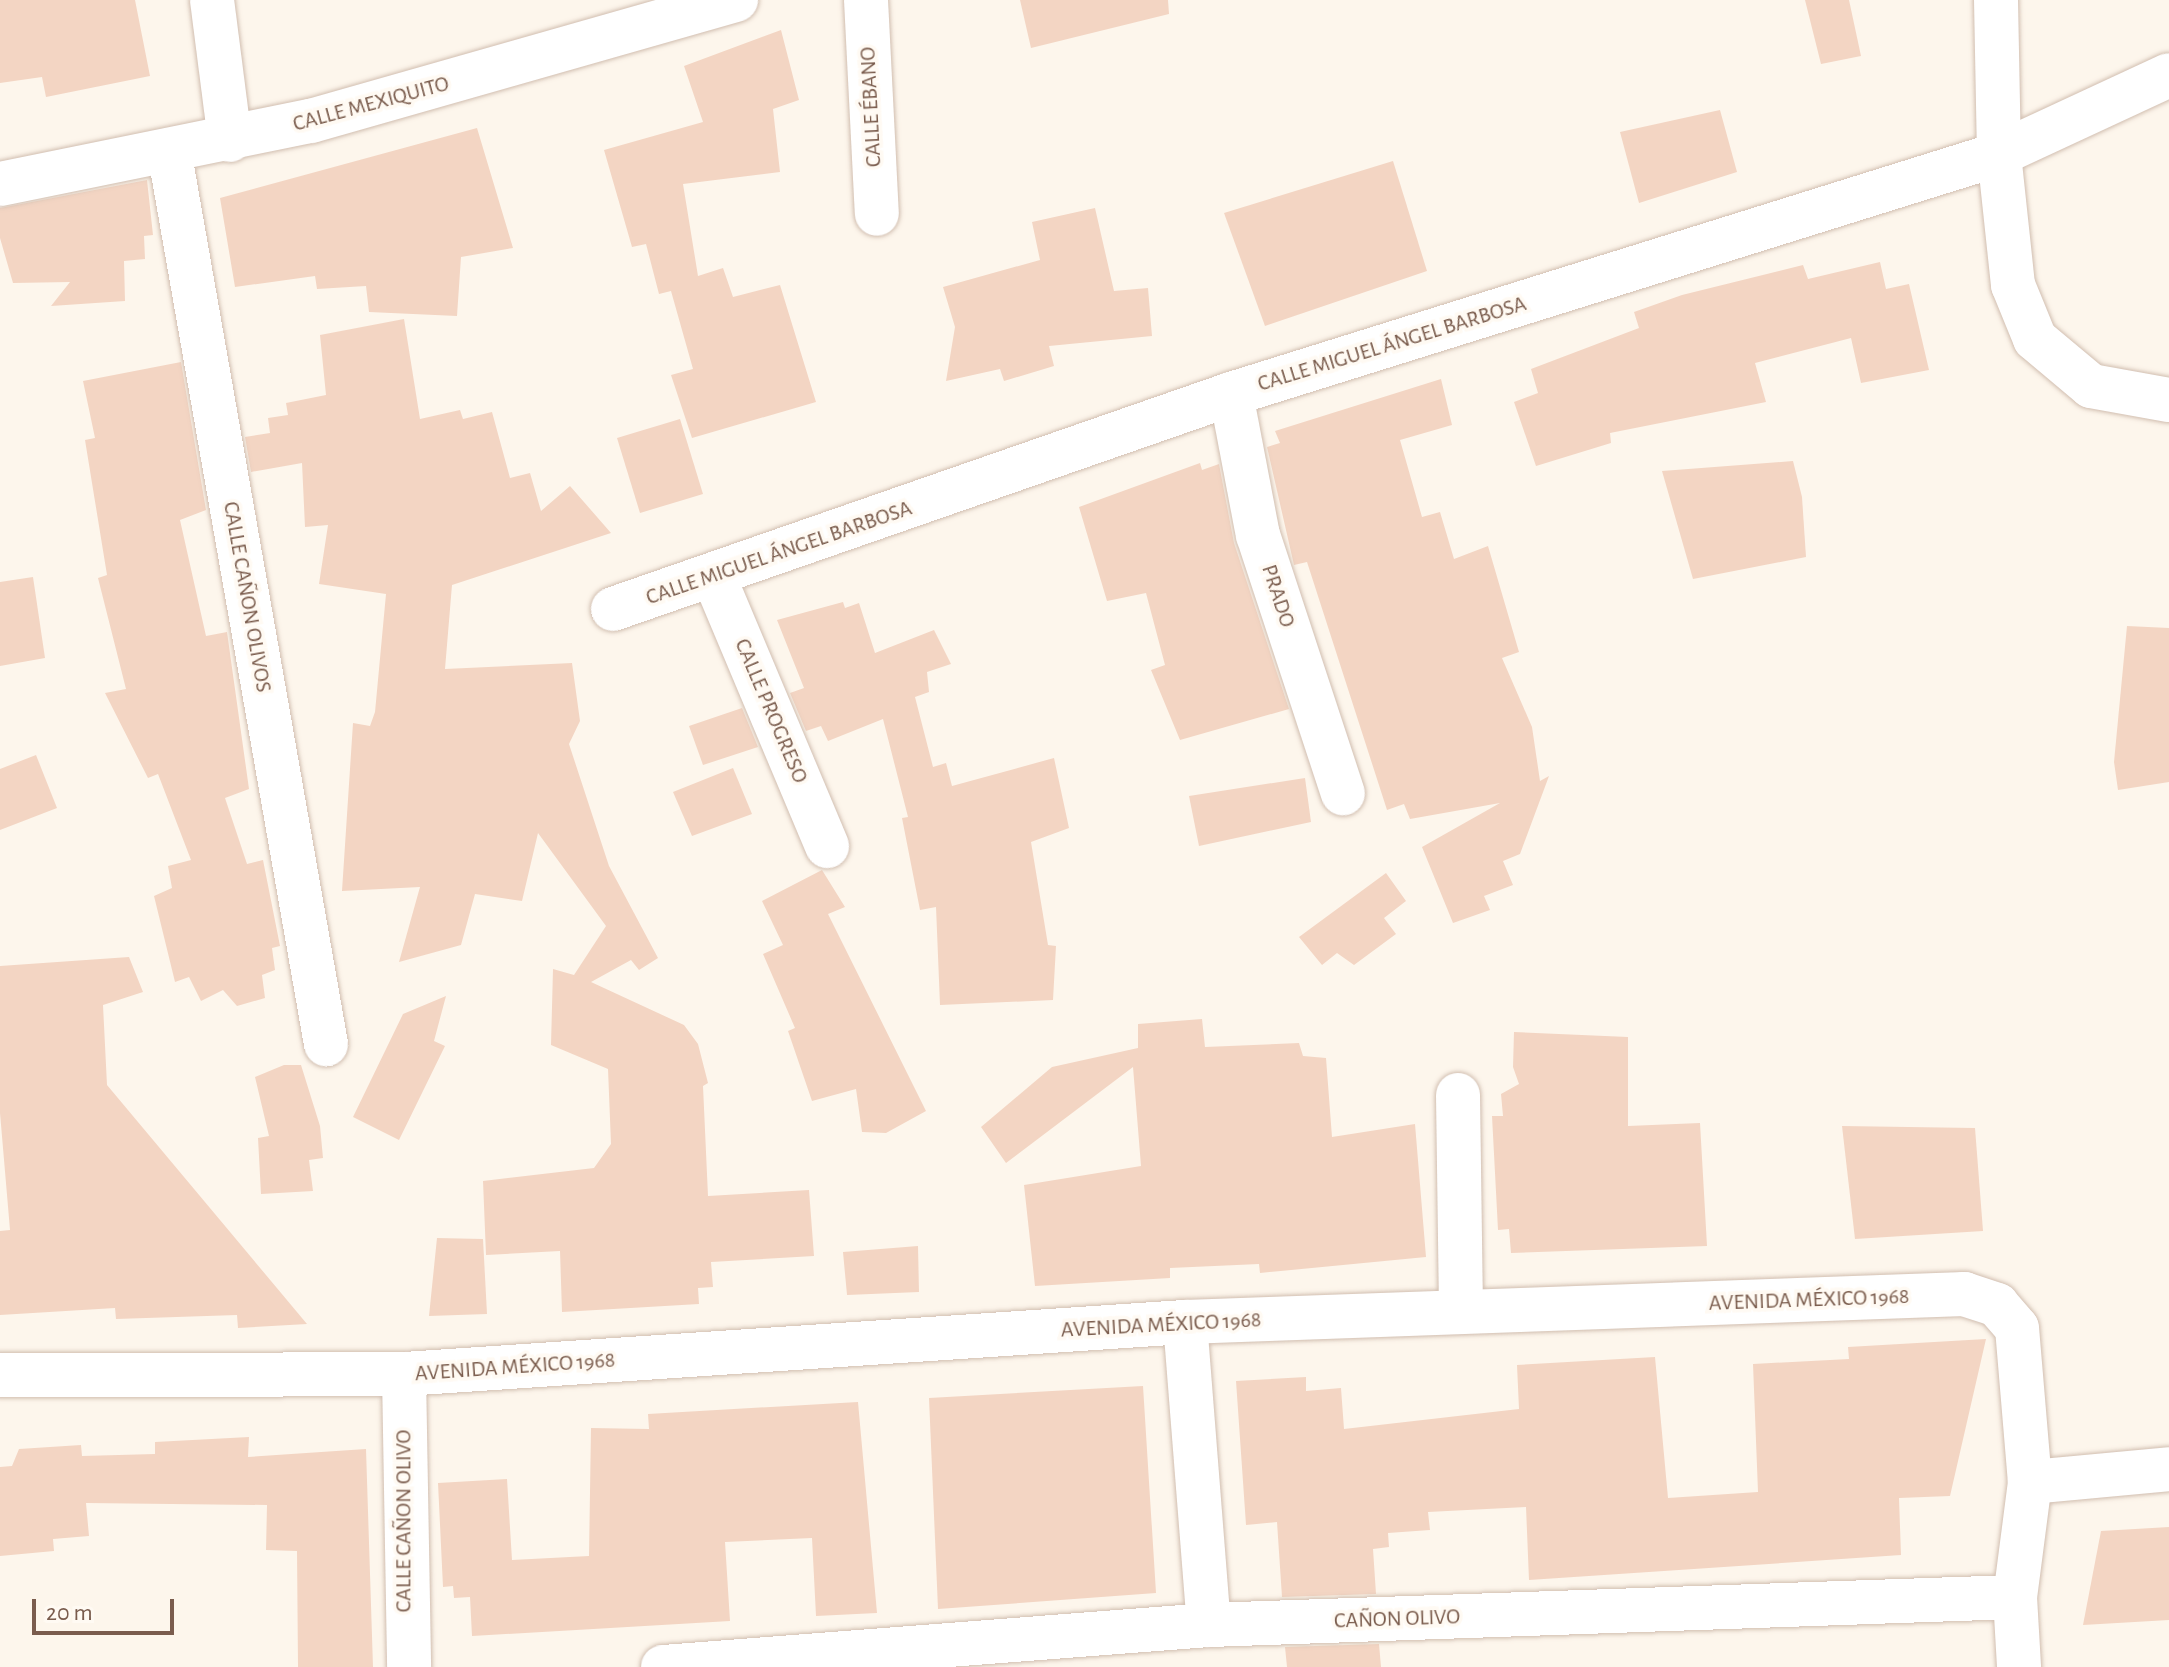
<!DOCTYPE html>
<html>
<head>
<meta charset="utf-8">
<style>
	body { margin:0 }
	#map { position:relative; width:2169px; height:1667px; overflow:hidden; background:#fdf6ec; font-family:"Alegreya Sans",sans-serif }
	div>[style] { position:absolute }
	.building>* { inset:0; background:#f3d5c3 }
	.roads { filter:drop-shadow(0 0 2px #d1beb0) drop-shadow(0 0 2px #d1beb0) }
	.minor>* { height:44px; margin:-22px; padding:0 22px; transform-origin:22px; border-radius:22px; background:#fff }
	span { translate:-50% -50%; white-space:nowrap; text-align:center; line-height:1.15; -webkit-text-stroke:7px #fffaf3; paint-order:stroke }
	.street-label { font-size:22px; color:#7a5c4d }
	.scale { position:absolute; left:32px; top:1599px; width:142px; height:36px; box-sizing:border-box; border:4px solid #7a5c4d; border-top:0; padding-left:10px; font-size:24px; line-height:28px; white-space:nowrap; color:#7a5c4d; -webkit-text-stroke:6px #fffaf3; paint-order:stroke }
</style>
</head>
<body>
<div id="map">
	<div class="building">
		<i style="clip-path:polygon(0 0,135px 0,150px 76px,46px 97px,42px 77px,0 83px)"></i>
		<i style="clip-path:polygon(1020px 0,1168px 0,1169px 14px,1031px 48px)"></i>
		<i style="clip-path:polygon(1805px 0,1849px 0,1861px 56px,1821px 64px)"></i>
		<i style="clip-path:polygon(781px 30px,799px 100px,773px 109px,780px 172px,683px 184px,698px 276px,723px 268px,733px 297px,780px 285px,816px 402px,692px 438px,671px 375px,693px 369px,671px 291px,659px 294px,646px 244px,632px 247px,604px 150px,703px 122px,684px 66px)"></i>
		<i style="clip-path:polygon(1720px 110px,1737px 172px,1639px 203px,1620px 132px)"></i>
		<i style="clip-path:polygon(477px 128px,513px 248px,461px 257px,457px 316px,369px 312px,366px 286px,317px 289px,315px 276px,235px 287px,220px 198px)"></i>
		<i style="clip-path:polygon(1393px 161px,1427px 271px,1265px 326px,1224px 213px)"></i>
		<i style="clip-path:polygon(147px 180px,153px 235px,144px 236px,145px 259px,124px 261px,125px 301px,51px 306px,70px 282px,13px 283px,0 238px,0 208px)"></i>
		<i style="clip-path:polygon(1095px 208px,1114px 291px,1148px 288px,1152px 336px,1049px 346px,1054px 366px,1004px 381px,1000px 369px,946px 381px,955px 327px,943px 287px,1040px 260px,1032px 222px)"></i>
		<i style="clip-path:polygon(1880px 262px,1886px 289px,1909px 284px,1929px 370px,1861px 383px,1851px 338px,1755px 363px,1766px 402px,1610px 433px,1611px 443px,1536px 466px,1514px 402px,1538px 393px,1531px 369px,1639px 328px,1634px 312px,1682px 295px,1803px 265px,1808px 279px)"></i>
		<i style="clip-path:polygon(404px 319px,420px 419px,460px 410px,463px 419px,492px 412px,510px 478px,530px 473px,541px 511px,570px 486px,611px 533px,452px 585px,445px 669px,572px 663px,580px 721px,569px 744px,609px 866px,658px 958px,639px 970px,631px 960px,591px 982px,684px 1025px,698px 1044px,708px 1083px,703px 1086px,708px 1196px,809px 1190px,814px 1256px,711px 1262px,713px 1287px,698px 1288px,699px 1304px,562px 1312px,560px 1251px,486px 1255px,483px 1181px,594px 1168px,611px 1144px,608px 1069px,551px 1045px,553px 969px,574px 975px,606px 926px,538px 833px,522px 901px,475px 894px,461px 945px,399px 962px,420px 887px,342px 891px,353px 723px,370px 726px,375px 712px,386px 594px,319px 584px,328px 525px,305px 527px,302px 463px,251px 472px,245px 437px,270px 433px,268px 418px,288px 415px,286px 403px,326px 395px,320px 335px)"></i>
		<i style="clip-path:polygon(181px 362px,206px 510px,180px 520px,206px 636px,227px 632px,249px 789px,225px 798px,247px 864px,263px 860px,280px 946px,272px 948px,275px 970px,262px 975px,265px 998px,237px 1006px,223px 990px,201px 1001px,189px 977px,175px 982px,154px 896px,172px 888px,168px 866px,191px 860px,158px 774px,148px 778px,105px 693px,126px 689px,98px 578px,107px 575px,85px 440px,95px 438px,83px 381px)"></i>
		<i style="clip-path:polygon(1441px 379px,1452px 425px,1400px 440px,1422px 517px,1440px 512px,1454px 559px,1488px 546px,1519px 652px,1502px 658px,1532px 727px,1540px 781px,1549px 776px,1520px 854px,1503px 861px,1513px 885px,1484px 896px,1490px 910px,1453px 923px,1422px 847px,1500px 803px,1410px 819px,1404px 804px,1387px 810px,1307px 562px,1294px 565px,1267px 447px,1280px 443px,1275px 431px)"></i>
		<i style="clip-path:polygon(680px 419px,703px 494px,640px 513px,617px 438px)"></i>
		<i style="clip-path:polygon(1793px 461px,1802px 497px,1806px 557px,1693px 579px,1662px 471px)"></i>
		<i style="clip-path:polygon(1200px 463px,1202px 470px,1219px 464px,1234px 543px,1289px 709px,1180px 740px,1151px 670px,1165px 665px,1146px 593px,1107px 601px,1079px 507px)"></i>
		<i style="clip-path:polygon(33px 577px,45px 658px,0 666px,0 582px)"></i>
		<i style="clip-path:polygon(843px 602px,845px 608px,859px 603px,875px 653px,934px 630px,951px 664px,927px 672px,929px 692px,915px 697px,933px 767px,946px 763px,952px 786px,1054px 758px,1069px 828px,1031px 842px,1048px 945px,1056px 946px,1053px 1000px,940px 1005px,936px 907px,920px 910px,902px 818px,908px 817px,883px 719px,828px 741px,821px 726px,806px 731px,790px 693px,804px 688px,777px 620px)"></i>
		<i style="clip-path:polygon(2127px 626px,2169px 628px,2169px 782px,2118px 790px,2114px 762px)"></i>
		<i style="clip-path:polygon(742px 708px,758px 747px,703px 765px,689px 726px)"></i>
		<i style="clip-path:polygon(36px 755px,57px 808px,0 830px,0 769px)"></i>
		<i style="clip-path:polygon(733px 768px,752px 814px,692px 836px,673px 792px)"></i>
		<i style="clip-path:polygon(1305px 778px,1311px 822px,1199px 846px,1189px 796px)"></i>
		<i style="clip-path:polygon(822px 870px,845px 907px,828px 914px,926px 1111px,886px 1133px,862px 1132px,856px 1089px,812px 1101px,788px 1031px,795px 1028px,763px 954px,783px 945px,762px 901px)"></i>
		<i style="clip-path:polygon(1386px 873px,1406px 901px,1384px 918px,1396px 934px,1354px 965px,1337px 953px,1322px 965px,1299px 937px)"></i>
		<i style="clip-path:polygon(129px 957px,143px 992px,103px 1005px,107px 1085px,307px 1324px,238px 1328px,237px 1315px,116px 1319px,115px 1308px,0 1315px,0 1231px,10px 1230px,0 1113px,0 966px)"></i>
		<i style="clip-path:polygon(446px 996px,434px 1041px,445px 1046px,399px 1140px,353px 1117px,403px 1014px)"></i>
		<i style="clip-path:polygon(1202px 1019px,1205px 1047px,1299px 1043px,1303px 1056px,1326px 1058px,1332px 1137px,1415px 1124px,1426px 1257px,1260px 1273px,1259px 1264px,1170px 1268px,1170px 1278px,1035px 1286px,1024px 1185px,1141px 1166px,1133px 1067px,1006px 1163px,981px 1127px,1052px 1067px,1138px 1048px,1138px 1024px)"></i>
		<i style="clip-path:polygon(1514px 1032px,1628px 1037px,1628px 1126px,1700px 1123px,1707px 1246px,1511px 1253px,1509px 1229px,1498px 1230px,1492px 1116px,1503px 1116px,1501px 1094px,1519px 1084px,1513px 1067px)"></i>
		<i style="clip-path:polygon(284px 1065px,301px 1065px,320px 1126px,323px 1158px,309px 1160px,313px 1191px,261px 1194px,258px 1138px,269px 1136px,255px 1077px)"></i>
		<i style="clip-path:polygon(1842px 1126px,1975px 1128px,1983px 1231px,1855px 1239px)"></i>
		<i style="clip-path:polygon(437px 1238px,483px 1239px,487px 1314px,429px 1316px)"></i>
		<i style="clip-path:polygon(918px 1246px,919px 1292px,847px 1295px,843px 1252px)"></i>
		<i style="clip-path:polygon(1986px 1339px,1950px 1496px,1899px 1498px,1901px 1555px,1529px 1580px,1526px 1507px,1428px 1512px,1430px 1530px,1388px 1533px,1389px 1547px,1373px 1549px,1376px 1594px,1282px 1597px,1277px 1522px,1246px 1525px,1236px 1381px,1306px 1377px,1306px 1391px,1341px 1388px,1344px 1429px,1519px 1409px,1517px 1365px,1655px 1357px,1668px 1498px,1758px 1492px,1753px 1364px,1849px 1359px,1848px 1347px)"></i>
		<i style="clip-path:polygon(1143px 1386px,1156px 1593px,938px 1609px,929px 1398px)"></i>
		<i style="clip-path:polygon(858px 1402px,877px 1613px,816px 1616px,812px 1538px,725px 1542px,730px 1621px,472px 1636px,470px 1597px,454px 1598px,453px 1586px,443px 1587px,438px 1483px,507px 1479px,512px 1560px,589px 1556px,591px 1428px,649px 1429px,648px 1414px)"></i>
		<i style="clip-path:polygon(249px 1437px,248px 1457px,366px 1449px,373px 1667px,298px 1667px,297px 1551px,266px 1550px,267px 1505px,86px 1503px,89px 1536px,53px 1539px,54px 1551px,0 1556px,0 1467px,12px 1466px,19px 1449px,81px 1445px,82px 1456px,155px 1454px,155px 1442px)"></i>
		<i style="clip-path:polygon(2169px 1527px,2169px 1620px,2083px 1625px,2101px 1531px)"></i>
		<i style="clip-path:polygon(1379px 1644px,1381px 1667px,1287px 1667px,1285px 1647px)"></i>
	</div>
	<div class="roads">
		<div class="minor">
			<i style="left:212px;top:0;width:141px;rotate:82.7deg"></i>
			<i style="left:866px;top:0;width:214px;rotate:87.1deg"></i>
			<i style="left:1996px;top:0;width:154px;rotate:88.9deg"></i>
			<i style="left:1999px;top:154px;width:132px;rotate:83.9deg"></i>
			<i style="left:2013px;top:285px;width:58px;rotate:67.8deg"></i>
			<i style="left:2035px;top:339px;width:73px;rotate:40deg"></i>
			<i style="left:2091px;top:386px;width:79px;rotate:10.2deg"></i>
			<i style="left:169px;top:150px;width:908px;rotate:80.04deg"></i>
			<i style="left:0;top:184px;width:317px;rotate:-11.5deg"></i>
			<i style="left:311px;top:121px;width:442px;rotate:-15.9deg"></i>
			<i style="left:1231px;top:394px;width:144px;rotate:79.2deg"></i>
			<i style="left:1258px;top:535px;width:272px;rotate:71.8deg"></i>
			<i style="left:714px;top:577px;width:292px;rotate:67.2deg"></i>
			<i style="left:613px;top:609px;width:654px;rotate:-19.18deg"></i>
			<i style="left:1231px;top:394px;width:805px;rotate:-17.35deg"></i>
			<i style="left:1999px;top:154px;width:187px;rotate:-24.9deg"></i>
			<i style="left:1458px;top:1095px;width:217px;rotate:89.2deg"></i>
			<i style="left:1185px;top:1322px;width:304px;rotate:85.5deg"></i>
			<i style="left:404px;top:1374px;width:293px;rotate:89deg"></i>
			<i style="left:0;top:1375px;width:404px;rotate:-0.1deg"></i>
			<i style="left:404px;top:1374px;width:783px;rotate:-3.81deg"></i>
			<i style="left:1185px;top:1322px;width:780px;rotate:-2.06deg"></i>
			<i style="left:1964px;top:1294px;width:35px;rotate:18deg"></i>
			<i style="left:1997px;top:1305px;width:30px;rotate:49deg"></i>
			<i style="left:2017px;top:1328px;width:155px;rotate:85.2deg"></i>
			<i style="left:2030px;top:1482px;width:116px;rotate:97.4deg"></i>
			<i style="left:2015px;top:1597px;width:70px;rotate:86.7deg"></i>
			<i style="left:2030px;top:1482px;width:140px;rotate:-5.3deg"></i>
			<i style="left:663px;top:1667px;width:548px;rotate:-4.4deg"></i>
			<i style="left:1209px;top:1625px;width:806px;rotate:-1.99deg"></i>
		</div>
	</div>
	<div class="street-label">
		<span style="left:371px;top:104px;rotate:-15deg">CALLE MEXIQUITO</span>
		<span style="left:871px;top:107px;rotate:-93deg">CALLE ÉBANO</span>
		<span style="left:1392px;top:344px;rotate:-17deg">CALLE MIGUEL ÁNGEL BARBOSA</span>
		<span style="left:779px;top:553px;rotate:-19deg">CALLE MIGUEL ÁNGEL BARBOSA</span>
		<span style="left:1278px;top:596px;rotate:72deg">PRADO</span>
		<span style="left:247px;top:597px;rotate:80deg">CALLE CAÑON OLIVOS</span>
		<span style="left:771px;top:711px;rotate:67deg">CALLE PROGRESO</span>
		<span style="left:1809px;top:1300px;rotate:-2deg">AVENIDA MÉXICO 1968</span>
		<span style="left:1161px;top:1325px;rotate:-3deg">AVENIDA MÉXICO 1968</span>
		<span style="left:515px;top:1367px;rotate:-4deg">AVENIDA MÉXICO 1968</span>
		<span style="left:404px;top:1521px;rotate:-90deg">CALLE CAÑON OLIVO</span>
		<span style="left:1397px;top:1619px;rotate:-2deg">CAÑON OLIVO</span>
	</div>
	<div class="scale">20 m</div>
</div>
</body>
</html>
